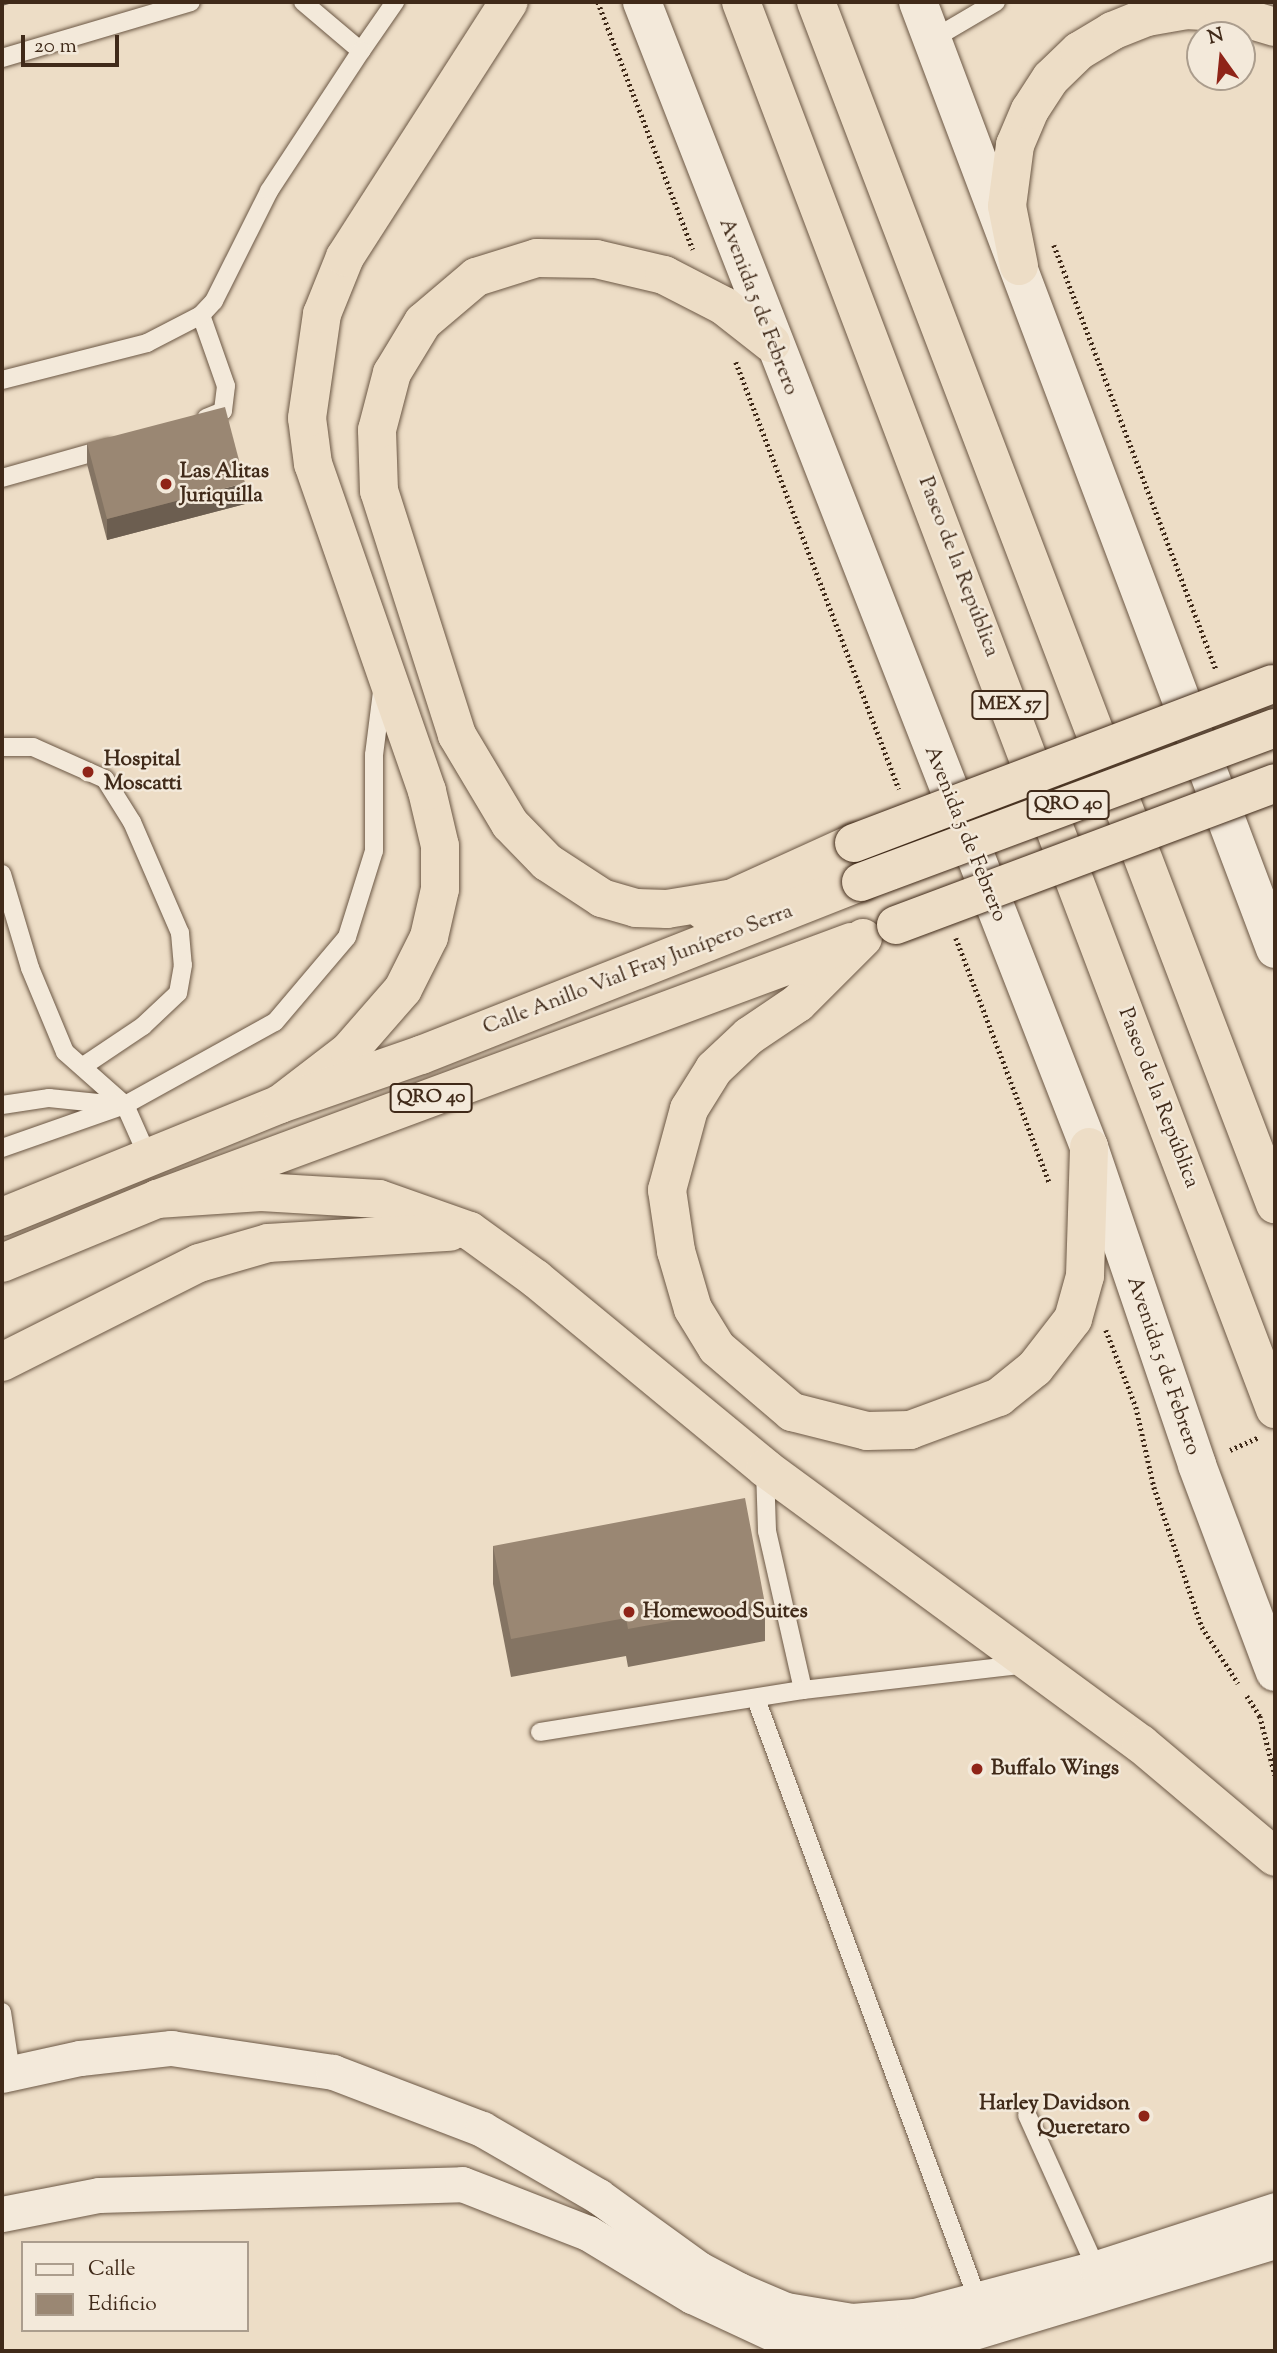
<!DOCTYPE html>
<html>
<head>
<meta charset="utf-8">
<style>
	body { margin:0 }
	#map { position:relative; width:1277px; height:2353px; overflow:hidden; background:#edddc6; font-family:"Sorts Mill Goudy",serif }
	div>[style] { position:absolute }
	.path>* { height:4.5px; margin-top:-2.25px; transform-origin:0; background:repeating-linear-gradient(90deg,#402a19 0 2px,transparent 0 5.5px) }
	.roads { filter:drop-shadow(0 0 2px #6b5744) drop-shadow(0 0 2px #6b5744) }
	.lane>* { height:18px; margin:-9px; padding:0 9px; transform-origin:9px; border-radius:9px; background:#f3e9da }
	.street>* { height:35px; margin:-17.5px; padding:0 17.5px; transform-origin:17.5px; border-radius:17.5px; background:#f3e9da }
	.secondary>* { height:38px; margin:-19px; padding:0 19px; transform-origin:19px; border-radius:19px; background:#f3e9da }
	.highway>* { height:38px; margin:-19px; padding:0 19px; transform-origin:19px; border-radius:19px; background:#edddc6 }
	.bridges { filter:drop-shadow(0 0 2px #402a19) drop-shadow(0 0 2px #402a19) }
	.highway-bridge>* { height:38px; margin:-19px; padding:0 19px; transform-origin:19px; border-radius:19px; background:#edddc6 }
	.wall>* { inset:0; background:#847463 }
	.shaded-wall>* { inset:0; background:#6c5e50 }
	.building>* { inset:0; background:#9a8773 }
	.dots>* { width:19px; height:19px; translate:-50% -50%; box-sizing:border-box; border:4px solid #f3e9da; border-radius:50% }
	span { translate:-50% -50%; white-space:nowrap; text-align:center; line-height:1.15; -webkit-text-stroke:5px #f3e9da; paint-order:stroke }
	.shield-label span { padding:2px 5px; background:#f3e9da; border:2px solid; border-radius:5px; -webkit-text-stroke-width:0 }
	.shield-label { font-size:19px; color:#402a19; font-weight:700 }
	.street-label { font-size:21px; color:#402a19 }
	.poi-label { font-size:21px; color:#402a19; font-weight:700 }
	.left { translate:0 -50%; text-align:left }
	.right { translate:-100% -50%; text-align:right }
	.frame { position:absolute; inset:0; border:4px solid #402a19; pointer-events:none }
	.legend { position:absolute; left:21px; top:2241px; width:228px; height:91px; box-sizing:border-box; background:#f3e9da; border:2px solid #ab9d8d; margin:0; padding:9px 12px; list-style:none; font-size:21px; color:#402a19 }
	.legend li { display:flex; align-items:center; gap:14px; height:35px }
	.legend b { width:35px; border:2px solid #ab9d8d }
	.north { position:absolute; left:1186px; top:21px; width:70px; height:70px; box-sizing:border-box; background:#f3e9da; border:2px solid #ab9d8d; border-radius:50%; rotate:345deg; font-size:19px; font-weight:700; line-height:28px; text-align:center; color:#402a19 }
	.north::after { content:''; display:block; margin:auto; width:24px; height:32px; background:#8f2418; clip-path:polygon(50% 0,100% 100%,50% 72%,0 100%) }
	.scale { position:absolute; left:21px; top:35px; width:98px; height:32px; box-sizing:border-box; border:4px solid #402a19; border-top:0; padding-left:9px; font-size:21px; line-height:24px; white-space:nowrap; color:#402a19; -webkit-text-stroke:5px #f3e9da; paint-order:stroke }
</style>
</head>
<body>
<div id="map">
	<div class="path">
		<i style="left:598px;top:2px;width:265px;rotate:69deg"></i>
		<i style="left:1054px;top:245px;width:454px;rotate:69.1deg"></i>
		<i style="left:736px;top:362px;width:457px;rotate:69.1deg"></i>
		<i style="left:956px;top:938px;width:263px;rotate:69.1deg"></i>
		<i style="left:1106px;top:1330px;width:83px;rotate:68.7deg"></i>
		<i style="left:1136px;top:1407px;width:82px;rotate:77.3deg"></i>
		<i style="left:1154px;top:1487px;width:148px;rotate:71.1deg"></i>
		<i style="left:1202px;top:1627px;width:67px;rotate:57.3deg"></i>
		<i style="left:1230px;top:1450px;width:30px;rotate:-24deg"></i>
		<i style="left:1247px;top:1696px;width:24px;rotate:57deg"></i>
		<i style="left:1260px;top:1716px;width:61px;rotate:75.7deg"></i>
	</div>
	<div class="roads">
		<div class="lane">
			<i style="left:303px;top:2px;width:76px;rotate:40.2deg"></i>
			<i style="left:361px;top:51px;width:60px;rotate:-55.2deg"></i>
			<i style="left:933px;top:39px;width:73px;rotate:-30.4deg"></i>
			<i style="left:2px;top:58px;width:197px;rotate:-16.5deg"></i>
			<i style="left:201px;top:315px;width:75px;rotate:70.6deg"></i>
			<i style="left:226px;top:386px;width:25px;rotate:97deg"></i>
			<i style="left:223px;top:411px;width:18px;rotate:158deg"></i>
			<i style="left:2px;top:380px;width:150px;rotate:-14.3deg"></i>
			<i style="left:147px;top:343px;width:61px;rotate:-27.4deg"></i>
			<i style="left:201px;top:315px;width:19px;rotate:-47deg"></i>
			<i style="left:214px;top:301px;width:123px;rotate:-63.4deg"></i>
			<i style="left:269px;top:191px;width:168px;rotate:-56.7deg"></i>
			<i style="left:2px;top:478px;width:111px;rotate:-15.7deg"></i>
			<i style="left:2px;top:747px;width:31px"></i>
			<i style="left:33px;top:747px;width:79px;rotate:24deg"></i>
			<i style="left:105px;top:779px;width:51px;rotate:57.9deg"></i>
			<i style="left:132px;top:822px;width:121px;rotate:66.6deg"></i>
			<i style="left:180px;top:933px;width:32px;rotate:85deg"></i>
			<i style="left:183px;top:965px;width:28px;rotate:100deg"></i>
			<i style="left:178px;top:993px;width:48px;rotate:136.7deg"></i>
			<i style="left:143px;top:1026px;width:70px;rotate:146.1deg"></i>
			<i style="left:2px;top:874px;width:98px;rotate:73.4deg"></i>
			<i style="left:30px;top:968px;width:91px;rotate:67.4deg"></i>
			<i style="left:65px;top:1052px;width:80px;rotate:41.5deg"></i>
			<i style="left:125px;top:1105px;width:57px;rotate:66.1deg"></i>
			<i style="left:2px;top:1105px;width:48px;rotate:-8.5deg"></i>
			<i style="left:49px;top:1098px;width:69px;rotate:5.8deg"></i>
			<i style="left:2px;top:1148px;width:130px;rotate:-19.3deg"></i>
			<i style="left:125px;top:1105px;width:171px;rotate:-29deg"></i>
			<i style="left:275px;top:1022px;width:111px;rotate:-49.7deg"></i>
			<i style="left:347px;top:937px;width:90px;rotate:-72.6deg"></i>
			<i style="left:374px;top:851px;width:96px;rotate:-90deg"></i>
			<i style="left:374px;top:755px;width:64px;rotate:-82.8deg"></i>
			<i style="left:765px;top:1470px;width:61px;rotate:88.1deg"></i>
			<i style="left:767px;top:1531px;width:163px;rotate:77.2deg"></i>
			<i style="left:756px;top:1699px;width:644px;rotate:69.74deg"></i>
			<i style="left:540px;top:1732px;width:266px;rotate:-9.1deg"></i>
			<i style="left:803px;top:1690px;width:226px;rotate:-6.6deg"></i>
			<i style="left:2px;top:2012px;width:61px;rotate:81.5deg"></i>
			<i style="left:1027px;top:2115px;width:172px;rotate:65.7deg"></i>
		</div>
		<div class="street">
			<i style="left:2px;top:2075px;width:80px;rotate:-12.3deg"></i>
			<i style="left:80px;top:2058px;width:92px;rotate:-6.3deg"></i>
			<i style="left:171px;top:2048px;width:164px;rotate:8.4deg"></i>
			<i style="left:333px;top:2072px;width:160px;rotate:20.9deg"></i>
			<i style="left:482px;top:2129px;width:134px;rotate:30deg"></i>
			<i style="left:598px;top:2196px;width:125px;rotate:35.9deg"></i>
			<i style="left:699px;top:2269px;width:45px;rotate:27.7deg"></i>
			<i style="left:739px;top:2290px;width:51px;rotate:23.1deg"></i>
			<i style="left:786px;top:2310px;width:67px;rotate:9.5deg"></i>
			<i style="left:852px;top:2321px;width:63px;rotate:-4.5deg"></i>
			<i style="left:915px;top:2316px;width:188px;rotate:-14.8deg"></i>
			<i style="left:1097px;top:2268px;width:187px;rotate:-18deg"></i>
			<i style="left:2px;top:2214px;width:99px;rotate:-11.1deg"></i>
			<i style="left:99px;top:2195px;width:363px;rotate:-1.7deg"></i>
			<i style="left:462px;top:2184px;width:135px;rotate:21.3deg"></i>
			<i style="left:588px;top:2233px;width:122px;rotate:31.2deg"></i>
			<i style="left:692px;top:2296px;width:93px;rotate:24.9deg"></i>
			<i style="left:776px;top:2335px;width:84px;rotate:8.2deg"></i>
			<i style="left:859px;top:2347px;width:75px;rotate:-2.3deg"></i>
			<i style="left:934px;top:2344px;width:356px;rotate:-16.8deg"></i>
		</div>
		<div class="secondary">
			<i style="left:642px;top:2px;width:1229px;rotate:68.67deg"></i>
			<i style="left:1089px;top:1147px;width:336px;rotate:71.2deg"></i>
			<i style="left:1197px;top:1465px;width:221px;rotate:69.4deg"></i>
			<i style="left:918px;top:2px;width:1012px;rotate:69.34deg"></i>
		</div>
		<div class="highway">
			<i style="left:741px;top:2px;width:1505px;rotate:69.22deg"></i>
			<i style="left:816px;top:2px;width:1287px;rotate:69.1deg"></i>
			<i style="left:1019px;top:266px;width:61px;rotate:-101.3deg"></i>
			<i style="left:1007px;top:206px;width:62px;rotate:-82.5deg"></i>
			<i style="left:1015px;top:145px;width:38px;rotate:-67deg"></i>
			<i style="left:1030px;top:110px;width:38px;rotate:-57deg"></i>
			<i style="left:1051px;top:78px;width:39px;rotate:-44deg"></i>
			<i style="left:1079px;top:51px;width:39px;rotate:-31deg"></i>
			<i style="left:1112px;top:31px;width:38px;rotate:-22deg"></i>
			<i style="left:1147px;top:17px;width:39px;rotate:-10deg"></i>
			<i style="left:1185px;top:10px;width:39px;rotate:3deg"></i>
			<i style="left:1224px;top:12px;width:53px;rotate:16.4deg"></i>
			<i style="left:728px;top:899px;width:62px;rotate:170.7deg"></i>
			<i style="left:667px;top:909px;width:31px;rotate:-178deg"></i>
			<i style="left:636px;top:908px;width:35px;rotate:-164deg"></i>
			<i style="left:602px;top:898px;width:66px;rotate:-146.8deg"></i>
			<i style="left:547px;top:862px;width:53px;rotate:-134.2deg"></i>
			<i style="left:510px;top:824px;width:104px;rotate:-120.8deg"></i>
			<i style="left:457px;top:735px;width:256px;rotate:-107.7deg"></i>
			<i style="left:379px;top:491px;width:61px;rotate:-91.9deg"></i>
			<i style="left:377px;top:430px;width:59px;rotate:-75.3deg"></i>
			<i style="left:392px;top:373px;width:60px;rotate:-58.7deg"></i>
			<i style="left:423px;top:322px;width:70px;rotate:-40.3deg"></i>
			<i style="left:476px;top:277px;width:64px;rotate:-17.3deg"></i>
			<i style="left:537px;top:258px;width:59px;rotate:1deg"></i>
			<i style="left:596px;top:259px;width:70px;rotate:13.2deg"></i>
			<i style="left:664px;top:275px;width:68px;rotate:27.3deg"></i>
			<i style="left:724px;top:306px;width:60px;rotate:38.2deg"></i>
			<i style="left:704px;top:911px;width:165px;rotate:-24.4deg"></i>
			<i style="left:863px;top:938px;width:92px;rotate:135deg"></i>
			<i style="left:798px;top:1003px;width:59px;rotate:146deg"></i>
			<i style="left:749px;top:1036px;width:48px;rotate:136.7deg"></i>
			<i style="left:714px;top:1069px;width:47px;rotate:122deg"></i>
			<i style="left:689px;top:1109px;width:84px;rotate:105.2deg"></i>
			<i style="left:667px;top:1190px;width:62px;rotate:81.6deg"></i>
			<i style="left:676px;top:1251px;width:60px;rotate:73.7deg"></i>
			<i style="left:693px;top:1309px;width:46px;rotate:58.4deg"></i>
			<i style="left:717px;top:1348px;width:99px;rotate:40.5deg"></i>
			<i style="left:792px;top:1412px;width:77px;rotate:14.2deg"></i>
			<i style="left:867px;top:1431px;width:43px;rotate:-1.3deg"></i>
			<i style="left:910px;top:1430px;width:95px;rotate:-20.3deg"></i>
			<i style="left:999px;top:1397px;width:46px;rotate:-38.9deg"></i>
			<i style="left:1035px;top:1368px;width:62px;rotate:-52.2deg"></i>
			<i style="left:1073px;top:1319px;width:45px;rotate:-74.4deg"></i>
			<i style="left:1085px;top:1276px;width:129px;rotate:-88.2deg"></i>
			<i style="left:280px;top:1104px;width:87px;rotate:-37.5deg"></i>
			<i style="left:349px;top:1051px;width:82px;rotate:-48.9deg"></i>
			<i style="left:403px;top:989px;width:58px;rotate:-63.4deg"></i>
			<i style="left:429px;top:937px;width:49px;rotate:-77.1deg"></i>
			<i style="left:440px;top:889px;width:43px;rotate:-90deg"></i>
			<i style="left:440px;top:846px;width:57px;rotate:-103.3deg"></i>
			<i style="left:427px;top:791px;width:346px;rotate:-109.2deg"></i>
			<i style="left:313px;top:464px;width:46px;rotate:-97.4deg"></i>
			<i style="left:307px;top:418px;width:105px;rotate:-81.8deg"></i>
			<i style="left:322px;top:314px;width:61px;rotate:-68deg"></i>
			<i style="left:345px;top:257px;width:303px;rotate:-57.3deg"></i>
			<i style="left:157px;top:1199px;width:104px;rotate:-3.9deg"></i>
			<i style="left:261px;top:1192px;width:118px;rotate:3.4deg"></i>
			<i style="left:379px;top:1199px;width:96px;rotate:19.4deg"></i>
			<i style="left:470px;top:1231px;width:82px;rotate:36deg"></i>
			<i style="left:536px;top:1279px;width:297px;rotate:39.5deg"></i>
			<i style="left:765px;top:1468px;width:466px;rotate:36.3deg"></i>
			<i style="left:1141px;top:1744px;width:175px;rotate:40.1deg"></i>
			<i style="left:2px;top:1217px;width:300px;rotate:-22.1deg"></i>
			<i style="left:280px;top:1104px;width:149px;rotate:-19.2deg"></i>
			<i style="left:421px;top:1055px;width:473px;rotate:-21.5deg"></i>
			<i style="left:2px;top:1263px;width:168px;rotate:-22.4deg"></i>
			<i style="left:157px;top:1199px;width:740px;rotate:-20.32deg"></i>
			<i style="left:2px;top:1362px;width:220px;rotate:-26.7deg"></i>
			<i style="left:199px;top:1263px;width:72px;rotate:-16.2deg"></i>
			<i style="left:268px;top:1243px;width:182px;rotate:-3.5deg"></i>
		</div>
	</div>
	<div class="bridges">
		<div class="highway-bridge">
			<i style="left:854px;top:843px;width:447px;rotate:-20.8deg"></i>
			<i style="left:861px;top:882px;width:442px;rotate:-20.4deg"></i>
			<i style="left:896px;top:925px;width:405px;rotate:-20.5deg"></i>
		</div>
	</div>
	<div class="wall">
		<i style="clip-path:polygon(87px 443px,245px 504px,107px 540px,87px 464px)"></i>
		<i style="clip-path:polygon(493px 1546px,765px 1604px,765px 1641px,628px 1667px,626px 1656px,511px 1677px,493px 1584px)"></i>
	</div>
	<div class="shaded-wall">
		<i style="clip-path:polygon(2px 2px,16px 2px,2px 6px)"></i>
		<i style="clip-path:polygon(245px 483px,245px 504px,107px 540px,107px 519px)"></i>
	</div>
	<div class="building">
		<i style="clip-path:polygon(225px 407px,245px 483px,107px 519px,87px 443px)"></i>
		<i style="clip-path:polygon(745px 1498px,765px 1604px,628px 1629px,626px 1618px,511px 1639px,493px 1546px)"></i>
	</div>
	<div class="dots">
		<i style="left:166px;top:484px;background:#8f2418"></i>
		<i style="left:88px;top:772px;background:#8f2418"></i>
		<i style="left:629px;top:1612px;background:#8f2418"></i>
		<i style="left:977px;top:1769px;background:#8f2418"></i>
		<i style="left:1144px;top:2116px;background:#8f2418"></i>
	</div>
	<div class="shield-label">
		<span style="left:1010px;top:705px">MEX 57</span>
		<span style="left:1068px;top:805px">QRO 40</span>
		<span style="left:431px;top:1098px">QRO 40</span>
	</div>
	<div class="street-label">
		<span style="left:758px;top:307px;rotate:69deg">Avenida 5 de Febrero</span>
		<span style="left:958px;top:567px;rotate:69deg">Paseo de la República</span>
		<span style="left:965px;top:834px;rotate:68deg">Avenida 5 de Febrero</span>
		<span style="left:638px;top:970px;rotate:-21deg">Calle Anillo Vial Fray Junípero Serra</span>
		<span style="left:1158px;top:1098px;rotate:69deg">Paseo de la República</span>
		<span style="left:1163px;top:1366px;rotate:71deg">Avenida 5 de Febrero</span>
	</div>
	<div class="poi-label">
		<span class="left" style="left:180px;top:484px">Las Alitas<br>Juriquilla</span>
		<span class="left" style="left:104px;top:772px">Hospital<br>Moscatti</span>
		<span class="left" style="left:643px;top:1612px">Homewood Suites</span>
		<span class="left" style="left:991px;top:1769px">Buffalo Wings</span>
		<span class="right" style="left:1130px;top:2116px">Harley Davidson<br>Queretaro</span>
	</div>
	<div class="frame"></div>
	<ul class="legend">
	<li><b style="height:9px;background:#f3e9da"></b>Calle</li>
	<li><b style="height:19px;background:#9a8773"></b>Edificio</li>
	</ul>
	<div class="north">N</div>
	<div class="scale">20 m</div>
</div>
</body>
</html>
